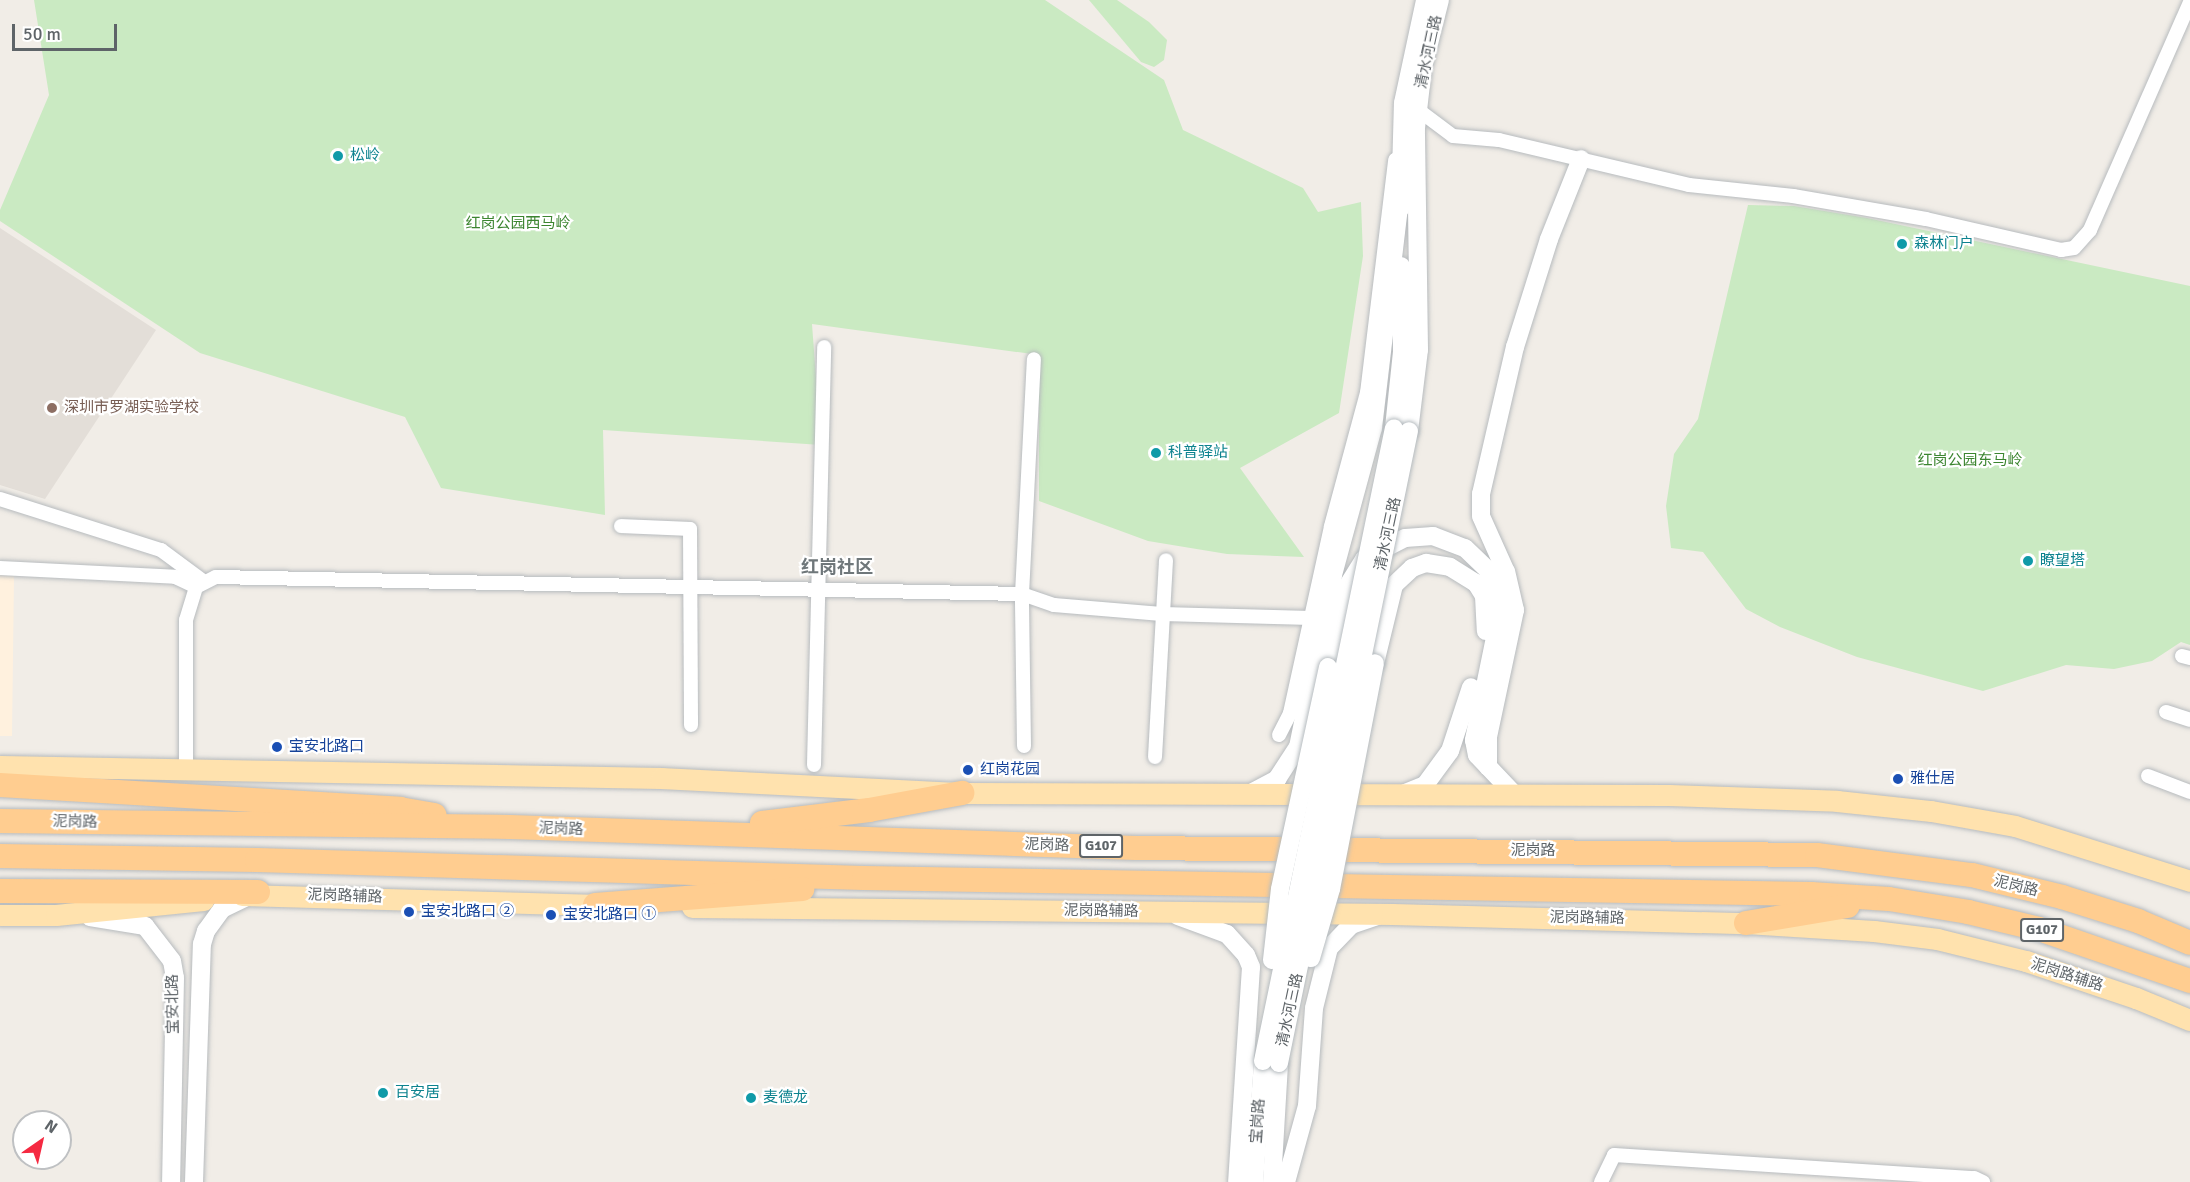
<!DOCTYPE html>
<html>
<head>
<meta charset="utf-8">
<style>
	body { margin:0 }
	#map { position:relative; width:2190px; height:1182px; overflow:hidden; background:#f1ede7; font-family:Signika,"Noto Sans SC",sans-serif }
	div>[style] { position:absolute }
	.commercial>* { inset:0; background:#fff1de }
	.education>* { inset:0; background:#e3ded8 }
	.green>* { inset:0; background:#caeac2 }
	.roads { filter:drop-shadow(0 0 2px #b7bbbe) drop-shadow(0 0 2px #b7bbbe) }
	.street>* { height:14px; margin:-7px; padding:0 7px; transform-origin:7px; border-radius:7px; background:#fff }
	.secondary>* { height:18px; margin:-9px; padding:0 9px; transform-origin:9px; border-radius:9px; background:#fff }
	.primary>* { height:21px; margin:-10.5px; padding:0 10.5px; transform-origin:10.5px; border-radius:10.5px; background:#ffe2ae }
	.highway>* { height:24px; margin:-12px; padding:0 12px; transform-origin:12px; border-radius:12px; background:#ffcd90 }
	.bridges { filter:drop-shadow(0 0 2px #b5bbbf) drop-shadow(0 0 2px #b5bbbf) }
	.secondary-bridge>* { height:18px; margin:-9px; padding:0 9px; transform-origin:9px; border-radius:9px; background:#fff }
	.dots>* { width:16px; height:16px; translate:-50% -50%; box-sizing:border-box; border:3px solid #fff; border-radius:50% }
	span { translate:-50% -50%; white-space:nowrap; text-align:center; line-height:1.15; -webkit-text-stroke:4.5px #fff; paint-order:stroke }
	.shield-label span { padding:2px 4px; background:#fff; border:2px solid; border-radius:4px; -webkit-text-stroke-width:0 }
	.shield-label { font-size:14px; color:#5e6468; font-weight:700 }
	.street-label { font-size:15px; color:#5e6468 }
	.culture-label { font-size:15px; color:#0d838f }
	.left { translate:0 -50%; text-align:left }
	.park-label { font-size:15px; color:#3c8530 }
	.education-label { font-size:15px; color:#785e54 }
	.transit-label { font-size:15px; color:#164399 }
	.quarter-label { font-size:18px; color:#6f777a; font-weight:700 }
	.north { position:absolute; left:12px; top:1110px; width:60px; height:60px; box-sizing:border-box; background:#fff; border:2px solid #bfc1c3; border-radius:50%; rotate:34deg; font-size:16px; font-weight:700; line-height:24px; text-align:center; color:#5e6468 }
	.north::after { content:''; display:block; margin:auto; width:21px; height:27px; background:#f52941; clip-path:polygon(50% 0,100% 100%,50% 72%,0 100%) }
	.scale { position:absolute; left:12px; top:24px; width:105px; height:27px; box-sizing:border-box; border:3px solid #5e6468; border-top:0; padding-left:8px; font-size:18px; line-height:21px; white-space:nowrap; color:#5e6468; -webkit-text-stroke:4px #fff; paint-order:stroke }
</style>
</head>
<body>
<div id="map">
	<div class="commercial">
		<i style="clip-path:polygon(0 574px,14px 574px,12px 736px,0 736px)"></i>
	</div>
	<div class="education">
		<i style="clip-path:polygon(0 228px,156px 330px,45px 499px,0 485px)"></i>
	</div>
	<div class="green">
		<i style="clip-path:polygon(34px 0,1045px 0,1164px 80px,1183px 130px,1303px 188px,1318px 212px,1361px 202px,1363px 256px,1339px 413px,1240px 468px,1304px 557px,1227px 554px,1148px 541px,1039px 501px,1039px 355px,812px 324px,821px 445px,603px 430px,605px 515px,441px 488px,405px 417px,200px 353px,0 221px,0 210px,49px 95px)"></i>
		<i style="clip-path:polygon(1089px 0,1117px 0,1149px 22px,1167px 40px,1164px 60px,1154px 67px,1141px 62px)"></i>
		<i style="clip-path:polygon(1748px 205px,1794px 206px,1867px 218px,2190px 286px,2190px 645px,2181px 642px,2152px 661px,2114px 669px,2066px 665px,1983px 691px,1857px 657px,1780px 627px,1746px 609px,1703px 552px,1671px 548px,1666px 506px,1674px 454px,1698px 419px)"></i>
	</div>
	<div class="roads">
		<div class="street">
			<i style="left:1413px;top:106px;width:50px;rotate:36.9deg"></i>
			<i style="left:1453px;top:136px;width:46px;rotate:5deg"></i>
			<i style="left:1499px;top:140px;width:195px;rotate:13.3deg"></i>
			<i style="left:1689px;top:185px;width:105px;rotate:6deg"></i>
			<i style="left:1793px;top:196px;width:135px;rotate:9.8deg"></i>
			<i style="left:1926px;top:219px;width:139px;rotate:12.9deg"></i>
			<i style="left:2061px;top:250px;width:13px;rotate:-9deg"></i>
			<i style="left:2074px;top:248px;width:24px;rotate:-48deg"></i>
			<i style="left:2090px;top:230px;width:249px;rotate:-66.3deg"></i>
			<i style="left:0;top:499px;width:169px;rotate:17.6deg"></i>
			<i style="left:161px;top:550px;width:52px;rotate:36.4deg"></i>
			<i style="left:621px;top:526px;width:69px;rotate:2.5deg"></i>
			<i style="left:690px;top:529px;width:196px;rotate:89.7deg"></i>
			<i style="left:0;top:568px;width:175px;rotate:2.9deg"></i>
			<i style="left:175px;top:577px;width:23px;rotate:25deg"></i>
			<i style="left:2182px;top:656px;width:8px;rotate:14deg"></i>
			<i style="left:2166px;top:712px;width:25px;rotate:18deg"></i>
			<i style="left:1279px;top:735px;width:25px;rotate:-63deg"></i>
			<i style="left:1290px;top:713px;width:191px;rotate:-77.6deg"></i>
			<i style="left:1331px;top:526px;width:138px;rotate:-74.9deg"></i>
			<i style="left:1367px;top:393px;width:235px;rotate:-83.1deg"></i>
			<i style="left:1024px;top:746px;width:152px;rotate:-90.8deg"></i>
			<i style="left:1022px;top:594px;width:235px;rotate:-87.1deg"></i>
			<i style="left:1155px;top:757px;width:197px;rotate:-86.8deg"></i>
			<i style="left:814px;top:765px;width:418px;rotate:-88.6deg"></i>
			<i style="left:186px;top:769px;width:149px;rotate:-90deg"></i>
			<i style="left:186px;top:620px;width:34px;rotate:-73deg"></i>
			<i style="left:196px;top:587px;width:22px;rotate:-27deg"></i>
			<i style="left:216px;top:577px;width:806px;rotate:1.21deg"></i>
			<i style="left:1022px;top:594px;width:34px;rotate:19deg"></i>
			<i style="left:1054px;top:605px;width:108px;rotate:4.8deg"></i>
			<i style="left:1162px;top:614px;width:149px;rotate:1.5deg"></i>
			<i style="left:2148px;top:776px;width:45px;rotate:20.9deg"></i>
			<i style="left:1601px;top:1182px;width:30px;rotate:-64deg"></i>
			<i style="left:1614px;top:1155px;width:361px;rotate:3.7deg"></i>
			<i style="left:1974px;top:1178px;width:10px;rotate:24deg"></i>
		</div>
		<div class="secondary">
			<i style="left:1400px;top:209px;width:106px;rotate:-88.4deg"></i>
			<i style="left:1403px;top:103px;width:105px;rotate:-77.9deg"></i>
			<i style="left:1394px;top:428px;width:76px;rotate:-84deg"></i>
			<i style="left:1402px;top:352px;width:86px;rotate:-90.7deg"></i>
			<i style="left:1409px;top:431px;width:82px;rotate:-83deg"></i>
			<i style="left:1419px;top:350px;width:222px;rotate:-90.8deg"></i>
			<i style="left:1416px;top:128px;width:61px;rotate:-83.5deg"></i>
			<i style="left:1423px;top:67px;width:69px;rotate:-75.8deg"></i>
			<i style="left:1375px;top:663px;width:80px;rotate:-76.3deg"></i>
			<i style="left:1394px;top:585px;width:25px;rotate:-43deg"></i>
			<i style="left:1412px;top:568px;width:15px;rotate:-20deg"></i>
			<i style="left:1426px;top:563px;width:24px;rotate:9deg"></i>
			<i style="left:1450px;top:567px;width:31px;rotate:32deg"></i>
			<i style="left:1476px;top:583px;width:15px;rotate:58deg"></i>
			<i style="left:1484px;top:596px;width:35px;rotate:87deg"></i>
			<i style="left:1328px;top:667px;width:76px;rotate:-78.5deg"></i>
			<i style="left:1343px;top:593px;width:40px;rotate:-58deg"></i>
			<i style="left:1364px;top:559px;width:46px;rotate:-27.1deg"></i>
			<i style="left:1405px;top:538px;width:28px;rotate:-4deg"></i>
			<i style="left:1433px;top:536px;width:34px;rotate:21deg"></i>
			<i style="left:1465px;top:548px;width:30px;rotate:44deg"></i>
			<i style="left:1487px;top:569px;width:31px;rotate:68deg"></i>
			<i style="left:1499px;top:598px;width:15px;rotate:86deg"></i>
			<i style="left:1500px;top:613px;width:130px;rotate:101.6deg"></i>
			<i style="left:1474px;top:740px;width:15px;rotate:79deg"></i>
			<i style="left:1477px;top:755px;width:55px;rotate:46.5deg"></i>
			<i style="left:1488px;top:767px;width:30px;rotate:-90deg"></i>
			<i style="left:1488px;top:737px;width:130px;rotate:-78deg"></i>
			<i style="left:1515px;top:610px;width:39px;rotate:-103deg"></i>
			<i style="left:1506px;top:572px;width:61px;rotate:-114.1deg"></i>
			<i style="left:1481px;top:516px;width:22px;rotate:-90deg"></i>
			<i style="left:1481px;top:494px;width:151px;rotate:-77deg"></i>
			<i style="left:1515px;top:347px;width:113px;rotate:-72.5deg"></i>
			<i style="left:1549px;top:239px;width:86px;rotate:-68.2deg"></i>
			<i style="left:1251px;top:793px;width:30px;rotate:-28deg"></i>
			<i style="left:1277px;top:779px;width:38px;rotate:-57deg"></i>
			<i style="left:1298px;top:747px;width:176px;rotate:-78.5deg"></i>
			<i style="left:1333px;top:575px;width:152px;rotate:-74.8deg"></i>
			<i style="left:1373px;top:428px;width:231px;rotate:-83.3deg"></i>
			<i style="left:1405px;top:793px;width:22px;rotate:-22deg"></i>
			<i style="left:1425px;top:785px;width:42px;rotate:-53.7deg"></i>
			<i style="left:1450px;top:751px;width:67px;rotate:-71.8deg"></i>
			<i style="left:1178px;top:916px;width:52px;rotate:20.2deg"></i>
			<i style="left:1227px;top:934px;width:28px;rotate:48deg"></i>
			<i style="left:1246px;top:955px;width:13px;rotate:67deg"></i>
			<i style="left:1251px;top:967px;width:215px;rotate:93.7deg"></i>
			<i style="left:90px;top:917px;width:56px;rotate:9.3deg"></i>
			<i style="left:145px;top:926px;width:44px;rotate:52.4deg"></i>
			<i style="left:172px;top:961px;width:17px;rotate:80deg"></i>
			<i style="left:175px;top:978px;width:204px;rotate:91.1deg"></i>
			<i style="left:194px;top:1182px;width:238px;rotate:-88.1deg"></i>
			<i style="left:202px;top:944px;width:14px;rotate:-73deg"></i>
			<i style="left:206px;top:931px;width:27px;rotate:-54deg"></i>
			<i style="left:222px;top:909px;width:34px;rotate:-26deg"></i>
			<i style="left:1254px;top:1182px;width:121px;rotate:-85.7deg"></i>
			<i style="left:1272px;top:1182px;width:119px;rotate:-86.6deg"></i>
			<i style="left:1286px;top:1182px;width:79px;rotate:-74.6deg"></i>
			<i style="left:1307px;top:1106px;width:98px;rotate:-85.9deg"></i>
			<i style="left:1314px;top:1008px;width:62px;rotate:-76deg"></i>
			<i style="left:1329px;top:948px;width:32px;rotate:-46deg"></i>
			<i style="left:1351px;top:925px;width:28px;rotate:-19deg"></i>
		</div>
		<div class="primary">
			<i style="left:0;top:766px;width:661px;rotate:1.04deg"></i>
			<i style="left:661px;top:778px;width:301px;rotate:2.9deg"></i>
			<i style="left:962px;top:793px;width:707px;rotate:0.16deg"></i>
			<i style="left:1669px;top:795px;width:168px;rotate:2deg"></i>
			<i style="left:1837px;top:801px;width:95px;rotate:6.1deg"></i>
			<i style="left:1931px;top:811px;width:85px;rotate:10.1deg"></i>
			<i style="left:2015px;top:826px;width:183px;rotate:17.4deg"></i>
			<i style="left:242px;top:895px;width:368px;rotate:1.6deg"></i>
			<i style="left:692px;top:907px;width:700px;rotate:0.57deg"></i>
			<i style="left:1392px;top:914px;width:354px;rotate:1.5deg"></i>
			<i style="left:1746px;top:923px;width:128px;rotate:3.6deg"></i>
			<i style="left:1874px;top:931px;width:64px;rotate:7.2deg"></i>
			<i style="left:1937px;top:939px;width:92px;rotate:13.9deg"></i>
			<i style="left:2026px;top:961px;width:116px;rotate:18.6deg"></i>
			<i style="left:2136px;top:998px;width:58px;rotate:22.2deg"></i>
			<i style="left:0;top:915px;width:56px"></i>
			<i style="left:56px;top:915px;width:148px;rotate:-5.8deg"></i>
		</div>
		<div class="highway">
			<i style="left:0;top:785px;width:401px;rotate:3.4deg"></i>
			<i style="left:400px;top:809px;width:35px;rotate:10deg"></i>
			<i style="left:0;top:821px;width:510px;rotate:0.67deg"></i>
			<i style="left:510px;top:827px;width:626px;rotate:1.92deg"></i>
			<i style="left:1136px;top:848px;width:681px;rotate:0.59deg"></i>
			<i style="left:1817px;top:855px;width:156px;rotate:7.4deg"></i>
			<i style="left:1972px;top:875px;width:93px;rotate:13.7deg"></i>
			<i style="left:2062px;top:897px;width:80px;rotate:17.5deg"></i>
			<i style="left:2138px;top:921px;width:56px;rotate:22.9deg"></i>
			<i style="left:762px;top:823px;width:108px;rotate:-6.9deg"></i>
			<i style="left:869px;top:810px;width:95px;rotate:-10.4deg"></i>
			<i style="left:0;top:856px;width:257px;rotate:0.9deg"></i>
			<i style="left:257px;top:860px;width:607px;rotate:1.7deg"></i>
			<i style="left:864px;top:878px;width:947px;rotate:0.97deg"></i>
			<i style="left:1811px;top:894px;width:78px;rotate:3.7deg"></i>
			<i style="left:1889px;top:899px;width:80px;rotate:9.3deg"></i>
			<i style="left:1968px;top:912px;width:73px;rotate:13.5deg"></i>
			<i style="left:2039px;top:929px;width:160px;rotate:19deg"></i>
			<i style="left:0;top:891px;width:258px;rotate:0.2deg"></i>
			<i style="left:595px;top:905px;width:208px;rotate:-4.4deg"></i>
			<i style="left:1746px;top:923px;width:103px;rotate:-9.5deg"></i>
		</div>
	</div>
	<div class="bridges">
		<div class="secondary-bridge">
			<i style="left:1311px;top:958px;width:72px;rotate:-73.8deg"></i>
			<i style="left:1331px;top:889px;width:230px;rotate:-79deg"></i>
			<i style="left:1272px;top:960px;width:71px;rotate:-83.6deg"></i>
			<i style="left:1280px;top:889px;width:227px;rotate:-77.8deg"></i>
			<i style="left:1263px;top:1061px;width:646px;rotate:-78.31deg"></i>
			<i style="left:1279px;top:1063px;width:645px;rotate:-78.38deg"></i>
		</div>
	</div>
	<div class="dots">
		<i style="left:338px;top:156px;background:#0f9aa8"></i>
		<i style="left:1902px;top:244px;background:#0f9aa8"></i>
		<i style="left:52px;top:408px;background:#8d6e63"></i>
		<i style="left:1156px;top:453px;background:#0f9aa8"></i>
		<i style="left:2028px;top:561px;background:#0f9aa8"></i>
		<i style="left:277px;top:747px;background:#1a4fb4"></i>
		<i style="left:968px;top:770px;background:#1a4fb4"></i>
		<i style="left:1898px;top:779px;background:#1a4fb4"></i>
		<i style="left:409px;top:912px;background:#1a4fb4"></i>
		<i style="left:551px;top:915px;background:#1a4fb4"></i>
		<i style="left:383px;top:1093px;background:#0f9aa8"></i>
		<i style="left:751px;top:1098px;background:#0f9aa8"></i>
	</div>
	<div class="shield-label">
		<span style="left:1101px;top:846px">G107</span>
		<span style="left:2042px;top:930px">G107</span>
	</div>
	<div class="street-label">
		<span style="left:1429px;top:52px;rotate:-78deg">清水河三路</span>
		<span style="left:1388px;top:534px;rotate:-78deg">清水河三路</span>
		<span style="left:75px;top:822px;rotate:1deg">泥岗路</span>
		<span style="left:561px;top:829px;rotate:2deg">泥岗路</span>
		<span style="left:1047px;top:845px;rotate:2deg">泥岗路</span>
		<span style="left:1533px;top:851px">泥岗路</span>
		<span style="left:2016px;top:886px;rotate:14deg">泥岗路</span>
		<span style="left:345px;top:896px;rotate:2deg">泥岗路辅路</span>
		<span style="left:1101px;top:911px;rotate:1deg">泥岗路辅路</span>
		<span style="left:1587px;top:918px;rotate:1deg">泥岗路辅路</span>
		<span style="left:2067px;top:975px;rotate:18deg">泥岗路辅路</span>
		<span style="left:173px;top:1004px;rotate:-91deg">宝安北路</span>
		<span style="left:1290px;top:1010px;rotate:-78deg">清水河三路</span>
		<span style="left:1258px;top:1121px;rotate:-86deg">宝岗路</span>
	</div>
	<div class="culture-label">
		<span class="left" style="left:350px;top:156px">松岭</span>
		<span class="left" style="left:1914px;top:244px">森林门户</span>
		<span class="left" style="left:1168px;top:453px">科普驿站</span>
		<span class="left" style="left:2040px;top:561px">瞭望塔</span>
		<span class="left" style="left:395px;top:1093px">百安居</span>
		<span class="left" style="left:763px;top:1098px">麦德龙</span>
	</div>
	<div class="park-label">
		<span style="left:518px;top:224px">红岗公园西马岭</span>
		<span style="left:1970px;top:461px">红岗公园东马岭</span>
	</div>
	<div class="education-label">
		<span class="left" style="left:64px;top:408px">深圳市罗湖实验学校</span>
	</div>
	<div class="transit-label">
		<span class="left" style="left:289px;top:747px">宝安北路口</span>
		<span class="left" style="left:980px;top:770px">红岗花园</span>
		<span class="left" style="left:1910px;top:779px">雅仕居</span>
		<span class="left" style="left:421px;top:912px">宝安北路口 ②</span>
		<span class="left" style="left:563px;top:915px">宝安北路口 ①</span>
	</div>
	<div class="quarter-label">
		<span style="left:837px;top:567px">红岗社区</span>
	</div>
	<div class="north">N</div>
	<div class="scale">50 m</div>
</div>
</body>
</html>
